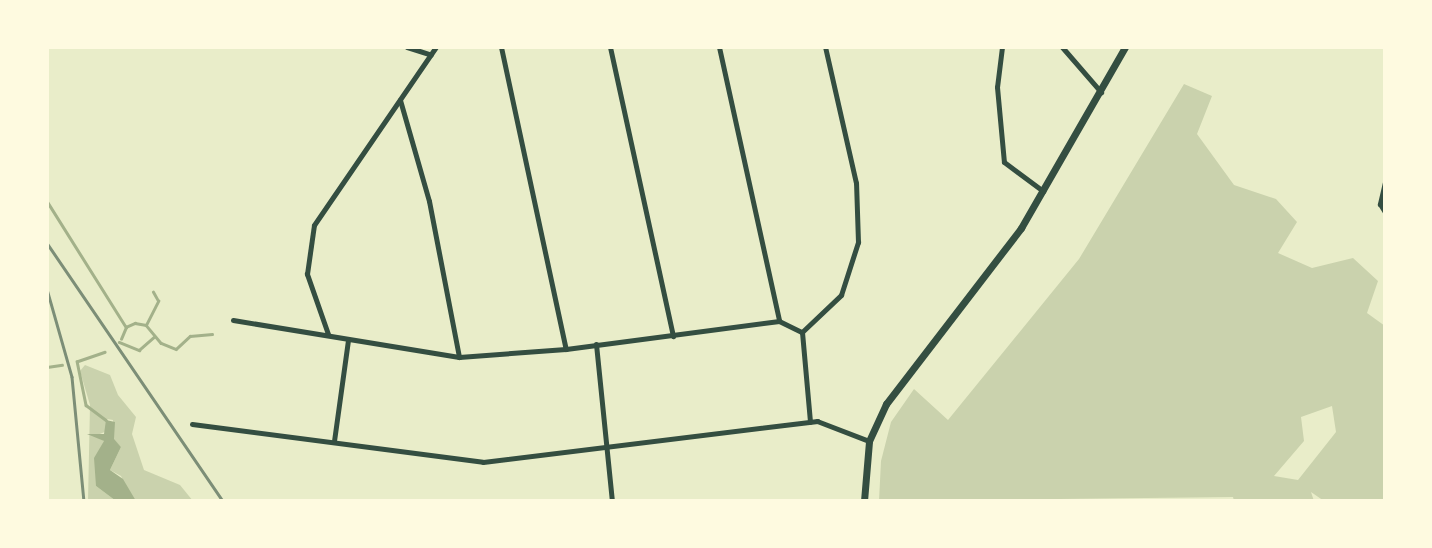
<!DOCTYPE html>
<html>
<head>
<meta charset="utf-8">
<style>
	body { margin:0 }
	#map { position:relative; width:1432px; height:548px; overflow:hidden; background:#e9edc9; font-family:"PT Sans Narrow",sans-serif }
	div>[style] { position:absolute }
	.green>* { inset:0; background:#cad2ad }
	.water>* { inset:0; background:#a3b18a }
	.stream>* { height:2.5px; margin:-1.25px; padding:0 1.25px; transform-origin:1.25px; border-radius:1.25px; background:#a3b18a }
	.minor>* { height:5px; margin:-2.5px; padding:0 2.5px; transform-origin:2.5px; border-radius:2.5px; background:#344e41 }
	.secondary>* { height:7px; margin:-3.5px; padding:0 3.5px; transform-origin:3.5px; border-radius:3.5px; background:#344e41 }
	.rail>* { height:2.5px; margin:-1.25px; padding:0 1.25px; transform-origin:1.25px; border-radius:1.25px; background:#7c8e77 }
	span { translate:-50% -50%; white-space:nowrap; text-align:center; line-height:1.15; -webkit-text-stroke:5px #fefae0; paint-order:stroke }
	.frame { position:absolute; inset:0; border:49px solid #fefae0; pointer-events:none }
</style>
</head>
<body>
<div id="map">
	<div class="green">
		<i style="clip-path:polygon(evenodd,1184px 84px,1212px 96px,1197px 134px,1234px 185px,1276px 199px,1297px 222px,1278px 253px,1312px 268px,1353px 258px,1378px 281px,1367px 313px,1385px 326px,1385px 501px,1324px 501px,1311px 492px,1314px 501px,1234px 501px,1233px 497px,879px 501px,881px 461px,891px 422px,914px 389px,948px 420px,1079px 259px,1184px 84px,1332px 406px,1336px 432px,1298px 480px,1274px 476px,1304px 441px,1301px 417px,1332px 406px)"></i>
		<i style="clip-path:polygon(85px 365px,110px 375px,118px 395px,136px 417px,132px 434px,144px 470px,180px 485px,193px 501px,136px 501px,130px 496px,121px 476px,110px 470px,121px 447px,114px 440px,113px 420px,107px 419px,107px 431px,95px 436px,104px 441px,96px 486px,116px 501px,88px 501px,90px 405px,80px 371px)"></i>
	</div>
	<div class="water">
		<i style="clip-path:polygon(106px 420px,115px 422px,114px 439px,121px 447px,110px 470px,123px 479px,136px 501px,116px 501px,96px 486px,94px 458px,104px 441px,87px 434px,104px 434px)"></i>
	</div>
	<div class="stream">
		<i style="left:47px;top:201px;width:149px;rotate:57.9deg"></i>
		<i style="left:146px;top:325px;width:27px;rotate:-63deg"></i>
		<i style="left:158px;top:301px;width:10px;rotate:-119deg"></i>
		<i style="left:121px;top:339px;width:13px;rotate:-67deg"></i>
		<i style="left:126px;top:327px;width:10px;rotate:-24deg"></i>
		<i style="left:135px;top:323px;width:11px;rotate:10deg"></i>
		<i style="left:146px;top:325px;width:23px;rotate:50deg"></i>
		<i style="left:161px;top:343px;width:16px;rotate:22deg"></i>
		<i style="left:176px;top:349px;width:19px;rotate:-43deg"></i>
		<i style="left:190px;top:336px;width:22px;rotate:-5deg"></i>
		<i style="left:119px;top:342px;width:22px;rotate:22deg"></i>
		<i style="left:139px;top:350px;width:20px;rotate:-41deg"></i>
		<i style="left:77px;top:361px;width:45px;rotate:78.4deg"></i>
		<i style="left:86px;top:405px;width:25px;rotate:37deg"></i>
		<i style="left:78px;top:361px;width:28px;rotate:-19deg"></i>
		<i style="left:47px;top:367px;width:15px;rotate:-8deg"></i>
	</div>
	<div class="minor">
		<i style="left:407px;top:47px;width:25px;rotate:18deg"></i>
		<i style="left:501px;top:47px;width:309px;rotate:77.9deg"></i>
		<i style="left:610px;top:47px;width:296px;rotate:77.7deg"></i>
		<i style="left:719px;top:47px;width:280px;rotate:77.6deg"></i>
		<i style="left:1002px;top:47px;width:40px;rotate:97.1deg"></i>
		<i style="left:997px;top:87px;width:75px;rotate:84.7deg"></i>
		<i style="left:1004px;top:162px;width:49px;rotate:36.6deg"></i>
		<i style="left:1062px;top:47px;width:60px;rotate:49.1deg"></i>
		<i style="left:400px;top:100px;width:105px;rotate:74deg"></i>
		<i style="left:429px;top:201px;width:159px;rotate:79.1deg"></i>
		<i style="left:1385px;top:182px;width:23px;rotate:103deg"></i>
		<i style="left:1380px;top:204px;width:9px;rotate:58deg"></i>
		<i style="left:233px;top:320px;width:229px;rotate:9.3deg"></i>
		<i style="left:459px;top:357px;width:107px;rotate:-4.3deg"></i>
		<i style="left:566px;top:349px;width:215px;rotate:-7.5deg"></i>
		<i style="left:779px;top:321px;width:25px;rotate:26deg"></i>
		<i style="left:802px;top:332px;width:54px;rotate:-43.5deg"></i>
		<i style="left:841px;top:295px;width:56px;rotate:-72.2deg"></i>
		<i style="left:858px;top:242px;width:59px;rotate:-91.9deg"></i>
		<i style="left:856px;top:183px;width:139px;rotate:-102.8deg"></i>
		<i style="left:802px;top:332px;width:90px;rotate:84.9deg"></i>
		<i style="left:328px;top:334px;width:64px;rotate:-109.3deg"></i>
		<i style="left:307px;top:274px;width:49px;rotate:-81.9deg"></i>
		<i style="left:314px;top:225px;width:216px;rotate:-55.6deg"></i>
		<i style="left:596px;top:344px;width:158px;rotate:84.2deg"></i>
		<i style="left:192px;top:424px;width:293px;rotate:7.4deg"></i>
		<i style="left:483px;top:462px;width:337px;rotate:-7deg"></i>
		<i style="left:817px;top:421px;width:56px;rotate:21deg"></i>
		<i style="left:334px;top:441px;width:102px;rotate:-82.1deg"></i>
	</div>
	<div class="secondary">
		<i style="left:864px;top:501px;width:60px;rotate:-85.2deg"></i>
		<i style="left:869px;top:441px;width:41px;rotate:-65.3deg"></i>
		<i style="left:886px;top:404px;width:222px;rotate:-52.5deg"></i>
		<i style="left:1021px;top:228px;width:209px;rotate:-60.1deg"></i>
	</div>
	<div class="rail">
		<i style="left:47px;top:243px;width:312px;rotate:55.7deg"></i>
		<i style="left:47px;top:289px;width:91px;rotate:74.1deg"></i>
		<i style="left:72px;top:377px;width:125px;rotate:84.5deg"></i>
	</div>
	<div class="frame"></div>
</div>
</body>
</html>
